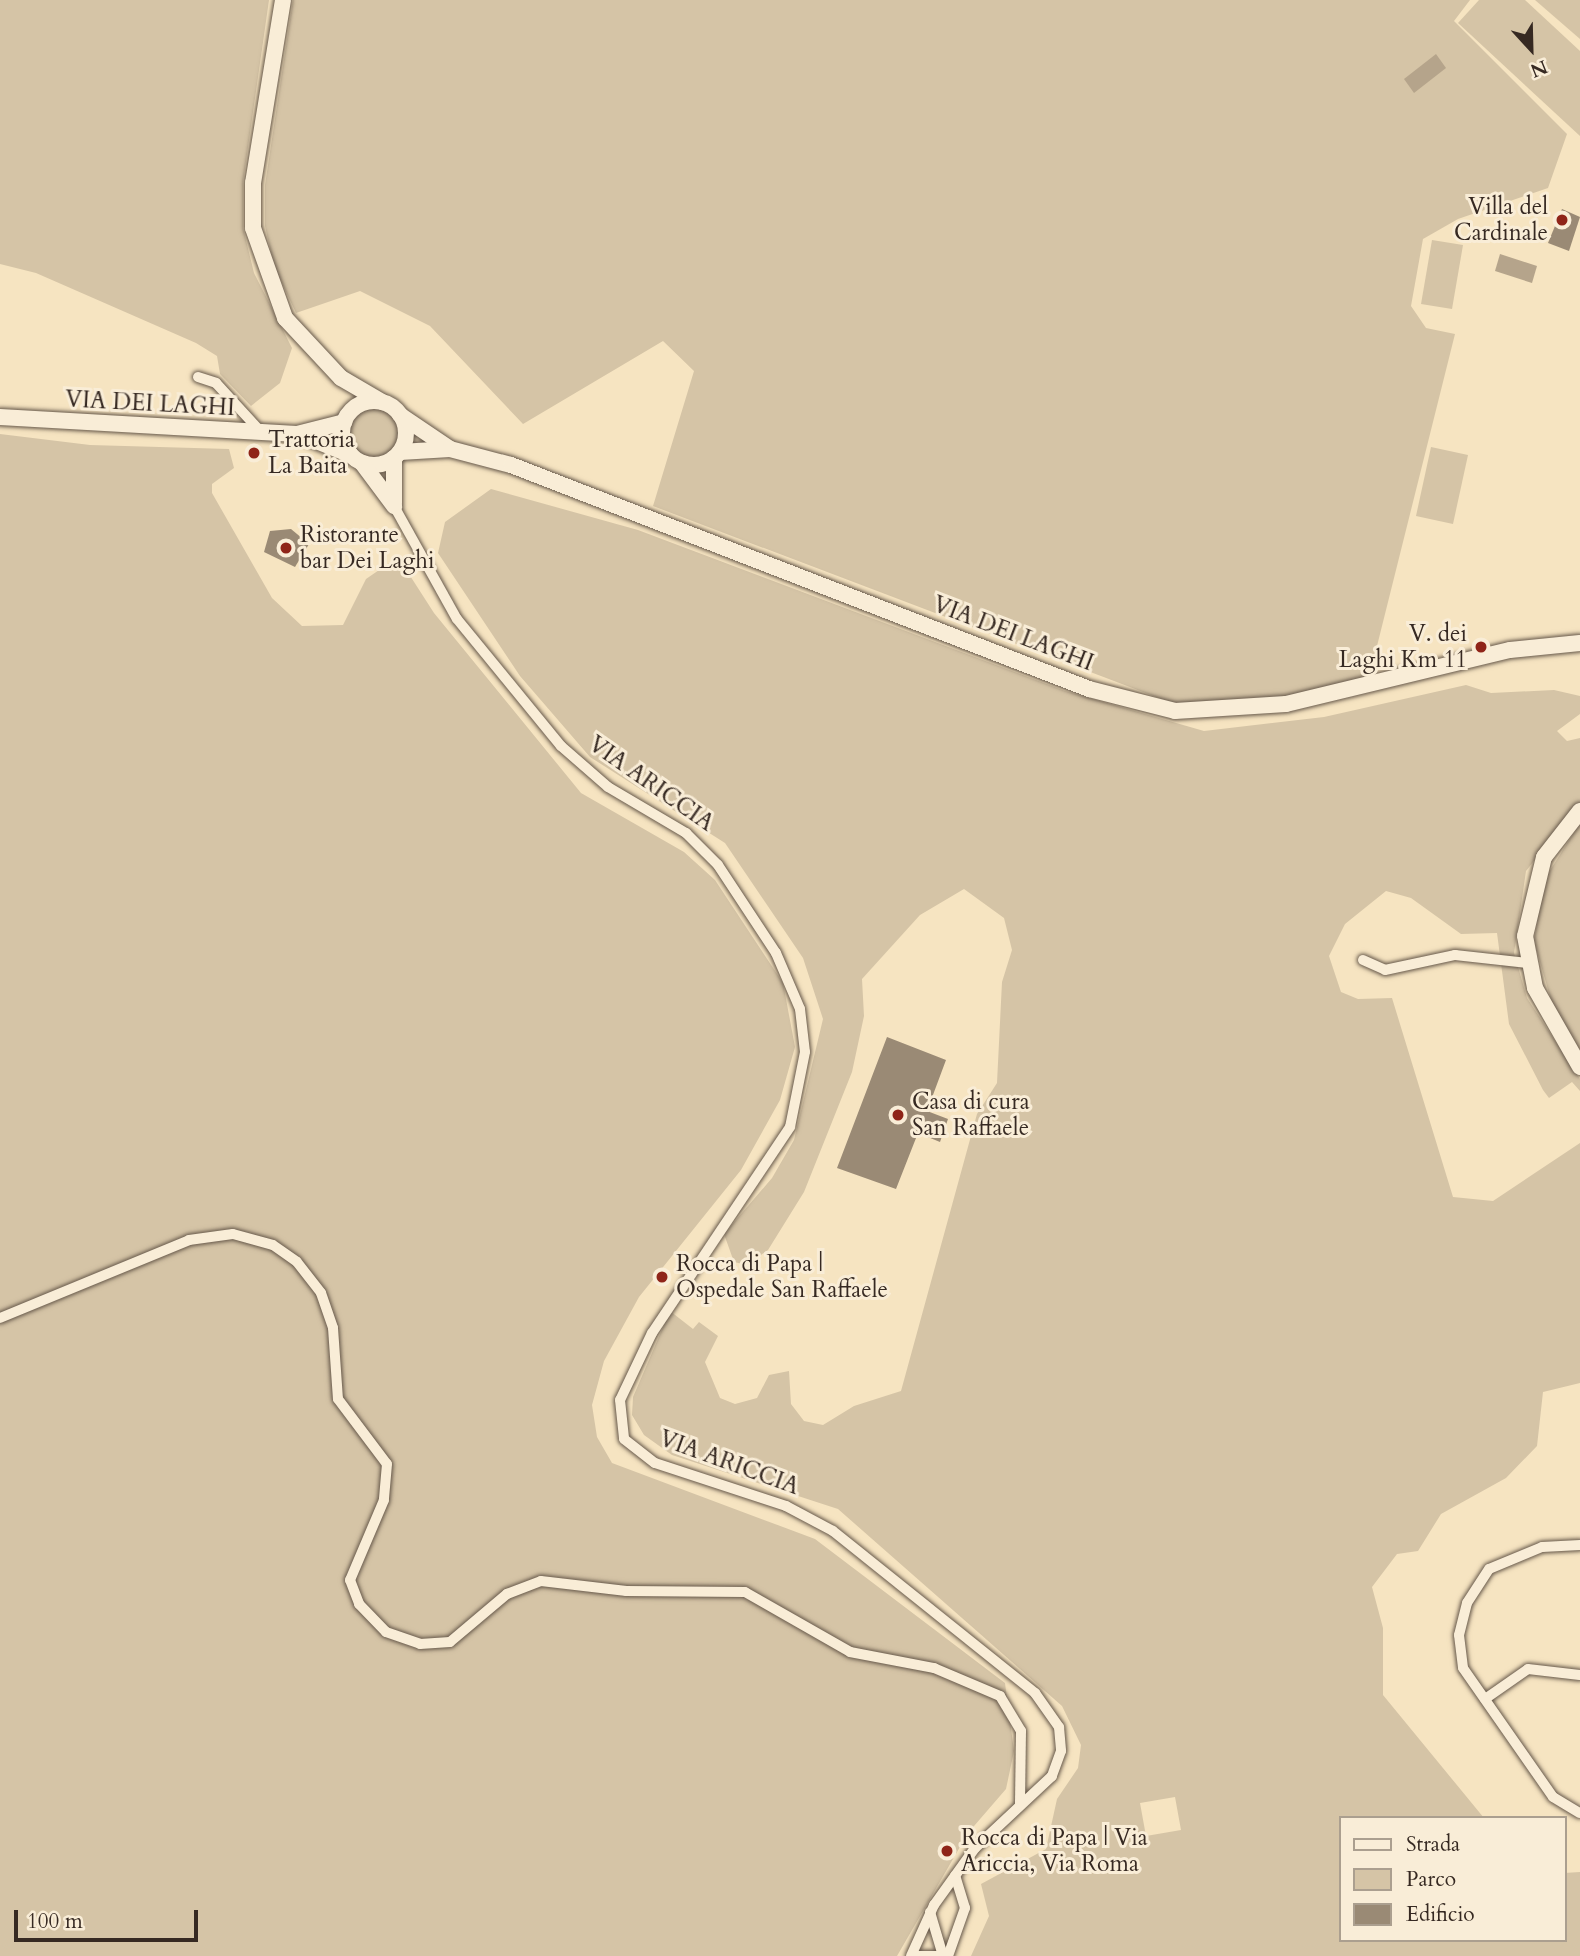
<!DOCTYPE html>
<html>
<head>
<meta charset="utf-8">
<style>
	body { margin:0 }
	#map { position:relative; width:1580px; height:1956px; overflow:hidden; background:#f6e4c1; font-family:Cardo,serif }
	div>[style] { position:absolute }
	.green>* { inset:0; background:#d5c4a6 }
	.round { border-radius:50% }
	.water>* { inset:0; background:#b5a48b }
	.building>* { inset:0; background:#9a8a75 }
	.roads { filter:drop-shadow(0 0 2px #66584a) drop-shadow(0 0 2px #66584a) }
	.street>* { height:10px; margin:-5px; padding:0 5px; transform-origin:5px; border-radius:5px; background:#f9edd7 }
	.secondary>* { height:16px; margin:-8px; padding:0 8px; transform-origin:8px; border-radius:8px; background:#f9edd7 }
	.secondary>.ring { margin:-8px; padding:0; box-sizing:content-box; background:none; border:16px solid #f9edd7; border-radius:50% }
	.dots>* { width:19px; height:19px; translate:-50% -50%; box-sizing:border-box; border:4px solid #f9edd7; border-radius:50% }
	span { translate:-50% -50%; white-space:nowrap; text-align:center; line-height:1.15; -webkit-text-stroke:6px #f9edd7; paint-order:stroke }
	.poi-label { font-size:23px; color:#362922 }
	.right { translate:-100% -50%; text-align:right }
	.left { translate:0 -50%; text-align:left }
	.street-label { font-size:23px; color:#362922 }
	.legend { position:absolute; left:1339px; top:1816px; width:228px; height:126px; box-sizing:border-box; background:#f9edd7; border:2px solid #ab9f8f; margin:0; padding:9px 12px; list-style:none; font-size:21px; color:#362922 }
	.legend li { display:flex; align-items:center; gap:14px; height:35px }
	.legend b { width:35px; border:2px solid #ab9f8f }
	.north { position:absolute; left:1496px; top:14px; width:70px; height:70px; -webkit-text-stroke:5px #f9edd7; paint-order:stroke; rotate:158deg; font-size:19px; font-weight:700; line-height:28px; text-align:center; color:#362922 }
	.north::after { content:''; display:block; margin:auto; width:24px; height:32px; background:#362922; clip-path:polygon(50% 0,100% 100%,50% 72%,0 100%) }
	.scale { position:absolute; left:14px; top:1910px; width:184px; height:32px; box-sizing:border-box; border:4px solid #362922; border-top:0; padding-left:9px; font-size:21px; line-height:24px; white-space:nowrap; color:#362922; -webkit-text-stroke:5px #f9edd7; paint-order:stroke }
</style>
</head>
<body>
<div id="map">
	<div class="green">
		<i style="clip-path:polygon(0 0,269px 0,243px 182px,243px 228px,254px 273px,292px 348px,280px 383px,251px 406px,220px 374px,217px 356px,196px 343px,36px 273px,0 264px)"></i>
		<i style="clip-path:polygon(293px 0,1470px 0,1454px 21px,1567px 134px,1548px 188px,1458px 219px,1423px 239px,1411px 306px,1426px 328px,1455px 334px,1369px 678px,1276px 700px,1217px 707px,1172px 703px,653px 506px,694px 371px,663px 341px,523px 424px,430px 326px,360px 291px,296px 313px,274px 266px,265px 226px,265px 185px)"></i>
		<i style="clip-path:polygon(1479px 0,1525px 0,1580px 51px,1580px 136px,1458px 23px)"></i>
		<i style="clip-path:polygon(1535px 0,1580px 0,1580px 39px)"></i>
		<i style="clip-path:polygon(1432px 240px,1463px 245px,1452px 309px,1421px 304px)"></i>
		<i class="round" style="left:349px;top:408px;width:50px;height:50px"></i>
		<i style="clip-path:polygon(0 434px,90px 445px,229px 449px,234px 468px,212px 484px,212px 493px,272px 598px,302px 626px,343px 625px,366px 579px,398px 557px,434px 613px,581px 793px,684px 852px,715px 880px,783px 983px,795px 1047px,780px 1100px,741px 1170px,639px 1297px,604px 1361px,592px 1405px,597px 1437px,612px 1463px,815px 1539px,1005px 1683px,1014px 1751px,1006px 1789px,968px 1833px,897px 1956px,0 1956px)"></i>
		<i style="clip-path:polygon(1431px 447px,1468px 455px,1453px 524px,1416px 516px)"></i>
		<i style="clip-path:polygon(evenodd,491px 489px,638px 530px,1065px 691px,1204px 731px,1324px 717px,1466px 685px,1491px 693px,1554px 690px,1580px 696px,1580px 714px,1557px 731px,1567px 741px,1580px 738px,1580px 802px,1526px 871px,1514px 953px,1527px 998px,1580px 1079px,1580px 1091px,1572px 1082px,1549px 1098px,1543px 1090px,1509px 1024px,1497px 933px,1461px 934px,1411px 898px,1386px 891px,1345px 924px,1329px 956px,1341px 992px,1358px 999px,1392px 998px,1453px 1197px,1493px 1201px,1580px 1143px,1580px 1383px,1543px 1392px,1537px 1446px,1506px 1478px,1441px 1514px,1418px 1551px,1397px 1554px,1372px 1587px,1383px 1628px,1383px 1695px,1484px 1818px,1340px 1818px,1340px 1940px,1564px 1940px,1564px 1873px,1580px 1872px,1580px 1956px,971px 1956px,989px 1916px,981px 1884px,1046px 1849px,1057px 1799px,1078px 1768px,1081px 1745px,1062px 1706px,838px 1509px,672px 1455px,644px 1435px,632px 1415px,633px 1397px,670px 1311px,693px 1329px,699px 1322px,718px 1336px,705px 1362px,720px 1398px,735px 1404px,757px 1398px,769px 1375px,789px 1371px,791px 1404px,804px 1421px,823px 1425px,854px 1406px,901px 1391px,977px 1114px,997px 1083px,1002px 982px,1012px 950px,1004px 918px,964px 889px,920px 915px,862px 979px,864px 1016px,852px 1072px,804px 1192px,768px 1250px,747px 1265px,734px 1262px,724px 1234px,772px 1178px,794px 1140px,823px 1019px,803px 958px,725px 843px,590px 757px,520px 676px,438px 553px,445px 522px,491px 489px,1175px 1797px,1181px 1830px,1146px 1836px,1140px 1803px,1175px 1797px)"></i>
		<i style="clip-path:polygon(1580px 823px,1580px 1050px,1551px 1000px,1534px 941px,1544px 880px)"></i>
	</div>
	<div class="water">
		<i style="clip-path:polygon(1436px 54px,1446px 68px,1414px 93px,1404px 79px)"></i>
		<i style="clip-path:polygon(1500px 254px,1537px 266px,1532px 283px,1495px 271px)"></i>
	</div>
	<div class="building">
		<i style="clip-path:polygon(1562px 209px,1580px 217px,1569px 251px,1548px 243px)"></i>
		<i style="clip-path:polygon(291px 529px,309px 544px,295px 567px,264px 552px,270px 531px)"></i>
		<i style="clip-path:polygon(887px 1037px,946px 1060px,927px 1111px,948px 1119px,940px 1142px,918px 1133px,896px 1189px,837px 1168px)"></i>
	</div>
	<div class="roads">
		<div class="street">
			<i style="left:198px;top:377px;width:19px;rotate:18deg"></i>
			<i style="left:216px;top:383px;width:67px;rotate:47.4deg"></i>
			<i style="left:394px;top:506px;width:129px;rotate:60.9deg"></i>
			<i style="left:457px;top:619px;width:164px;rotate:50.7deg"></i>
			<i style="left:561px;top:746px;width:62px;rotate:41.1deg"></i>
			<i style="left:608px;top:787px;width:91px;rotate:30.5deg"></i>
			<i style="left:686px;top:833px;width:45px;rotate:45deg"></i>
			<i style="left:718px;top:865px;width:105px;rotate:56.6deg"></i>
			<i style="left:776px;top:953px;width:61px;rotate:66.8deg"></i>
			<i style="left:800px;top:1009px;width:43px;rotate:83.4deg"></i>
			<i style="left:805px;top:1052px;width:76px;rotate:101.3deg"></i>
			<i style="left:790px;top:1127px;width:248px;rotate:123.8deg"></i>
			<i style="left:652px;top:1333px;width:74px;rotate:115.5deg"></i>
			<i style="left:620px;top:1400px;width:39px;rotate:84deg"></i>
			<i style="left:624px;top:1439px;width:39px;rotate:38deg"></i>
			<i style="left:655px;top:1463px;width:138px;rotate:18.2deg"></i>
			<i style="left:786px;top:1506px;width:53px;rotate:28deg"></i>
			<i style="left:833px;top:1531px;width:259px;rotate:38.7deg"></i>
			<i style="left:1035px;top:1693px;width:42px;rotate:54.8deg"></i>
			<i style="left:1059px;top:1727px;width:24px;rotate:85deg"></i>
			<i style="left:1061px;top:1751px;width:27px;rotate:110deg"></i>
			<i style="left:1052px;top:1776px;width:105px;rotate:136.9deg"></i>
			<i style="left:975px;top:1848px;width:70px;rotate:125.7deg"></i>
			<i style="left:934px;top:1905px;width:56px;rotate:114.3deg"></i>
			<i style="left:1363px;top:960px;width:24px;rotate:24deg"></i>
			<i style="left:1385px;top:970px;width:72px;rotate:-12.1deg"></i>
			<i style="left:1455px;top:955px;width:73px;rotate:6.3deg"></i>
			<i style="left:0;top:1318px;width:204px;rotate:-22.4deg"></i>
			<i style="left:189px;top:1240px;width:44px;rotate:-7.8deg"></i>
			<i style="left:233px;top:1234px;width:41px;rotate:15.4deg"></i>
			<i style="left:273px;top:1245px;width:29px;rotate:35deg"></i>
			<i style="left:297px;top:1262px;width:39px;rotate:52deg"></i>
			<i style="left:321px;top:1293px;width:37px;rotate:71deg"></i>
			<i style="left:333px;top:1328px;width:71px;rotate:86deg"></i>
			<i style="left:338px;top:1399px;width:81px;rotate:53deg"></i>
			<i style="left:387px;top:1464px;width:36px;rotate:95deg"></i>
			<i style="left:384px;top:1500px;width:87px;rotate:113deg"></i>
			<i style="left:350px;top:1580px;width:26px;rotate:69deg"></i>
			<i style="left:359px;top:1604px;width:39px;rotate:46deg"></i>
			<i style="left:386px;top:1632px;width:36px;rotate:19deg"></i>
			<i style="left:420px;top:1644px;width:30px;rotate:-4deg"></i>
			<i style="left:450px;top:1642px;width:75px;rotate:-40.1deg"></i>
			<i style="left:507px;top:1594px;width:36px;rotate:-21deg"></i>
			<i style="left:541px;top:1581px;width:86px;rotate:6.7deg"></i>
			<i style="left:626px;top:1591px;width:119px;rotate:0.5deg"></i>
			<i style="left:745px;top:1592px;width:121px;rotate:29.7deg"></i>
			<i style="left:850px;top:1652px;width:86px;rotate:10.8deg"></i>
			<i style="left:934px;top:1668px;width:72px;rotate:23deg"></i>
			<i style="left:1000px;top:1696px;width:41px;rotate:59deg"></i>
			<i style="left:1021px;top:1731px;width:74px;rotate:90.8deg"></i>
			<i style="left:1580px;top:1545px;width:38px;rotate:177deg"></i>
			<i style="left:1542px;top:1547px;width:57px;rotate:157.5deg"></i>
			<i style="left:1489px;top:1569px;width:40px;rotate:122.9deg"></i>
			<i style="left:1467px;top:1603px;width:33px;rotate:104deg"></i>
			<i style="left:1459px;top:1635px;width:33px;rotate:83deg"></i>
			<i style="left:1463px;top:1668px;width:157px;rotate:55.1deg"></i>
			<i style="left:1553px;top:1797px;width:31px;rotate:31deg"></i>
			<i style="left:1485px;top:1699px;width:52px;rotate:-34.9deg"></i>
			<i style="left:1528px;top:1669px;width:52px;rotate:6.6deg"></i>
			<i style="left:930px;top:1912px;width:46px;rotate:73.5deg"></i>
			<i style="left:916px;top:1956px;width:21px"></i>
			<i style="left:948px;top:1956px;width:51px;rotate:-70.5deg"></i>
			<i style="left:965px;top:1908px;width:34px;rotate:-107deg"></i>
		</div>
		<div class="secondary">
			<i style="left:283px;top:0;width:185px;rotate:99.3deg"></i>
			<i style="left:253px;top:183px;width:45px;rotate:90deg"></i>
			<i style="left:253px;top:228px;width:96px;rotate:70.4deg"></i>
			<i style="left:285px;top:318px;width:82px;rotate:47deg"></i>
			<i style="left:341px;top:378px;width:48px;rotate:30.3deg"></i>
			<i class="ring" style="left:342px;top:401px;width:48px;height:48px"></i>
			<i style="left:400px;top:415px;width:60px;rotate:34.2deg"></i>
			<i style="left:0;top:417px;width:297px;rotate:3.3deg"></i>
			<i style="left:297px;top:434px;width:49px;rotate:-14.3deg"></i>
			<i style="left:302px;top:435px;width:53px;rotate:22.2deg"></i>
			<i style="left:400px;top:452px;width:50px;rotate:-3.4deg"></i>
			<i style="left:450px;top:449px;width:63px;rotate:14.7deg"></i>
			<i style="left:511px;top:465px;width:620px;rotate:21.18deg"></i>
			<i style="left:1089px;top:689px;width:89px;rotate:14.3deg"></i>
			<i style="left:1175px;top:711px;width:111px;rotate:-3.6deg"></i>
			<i style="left:1286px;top:704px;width:230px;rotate:-13.6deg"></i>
			<i style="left:1510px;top:650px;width:70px;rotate:-5.7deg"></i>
			<i style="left:362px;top:463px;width:54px;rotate:53.3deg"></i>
			<i style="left:394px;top:503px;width:45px;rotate:-90deg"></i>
			<i style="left:1580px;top:811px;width:58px;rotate:128deg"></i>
			<i style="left:1544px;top:857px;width:81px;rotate:103.5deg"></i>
			<i style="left:1525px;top:936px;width:53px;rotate:79.1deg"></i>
			<i style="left:1535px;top:988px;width:91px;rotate:60.3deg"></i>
		</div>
	</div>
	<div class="dots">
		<i style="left:1562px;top:220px;background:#8f2418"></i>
		<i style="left:254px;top:453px;background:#8f2418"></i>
		<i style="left:286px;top:548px;background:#8f2418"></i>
		<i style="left:1481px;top:647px;background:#8f2418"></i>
		<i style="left:898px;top:1115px;background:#8f2418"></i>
		<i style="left:662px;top:1277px;background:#8f2418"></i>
		<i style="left:947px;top:1851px;background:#8f2418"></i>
	</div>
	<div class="poi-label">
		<span class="right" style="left:1548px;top:220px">Villa del<br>Cardinale</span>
		<span class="left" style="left:268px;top:453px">Trattoria<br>La Baita</span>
		<span class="left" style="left:300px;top:548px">Ristorante<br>bar Dei Laghi</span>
		<span class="right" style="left:1467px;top:647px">V. dei<br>Laghi Km 11</span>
		<span class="left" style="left:912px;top:1115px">Casa di cura<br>San Raffaele</span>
		<span class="left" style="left:676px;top:1277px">Rocca di Papa |<br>Ospedale San Raffaele</span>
		<span class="left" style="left:961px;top:1851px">Rocca di Papa | Via<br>Ariccia, Via Roma</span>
	</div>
	<div class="street-label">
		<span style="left:150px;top:404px;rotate:3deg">VIA DEI LAGHI</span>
		<span style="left:1013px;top:634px;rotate:21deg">VIA DEI LAGHI</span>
		<span style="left:651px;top:784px;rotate:35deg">VIA ARICCIA</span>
		<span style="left:729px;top:1463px;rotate:20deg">VIA ARICCIA</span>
	</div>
	<ul class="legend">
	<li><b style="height:9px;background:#f9edd7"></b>Strada</li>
	<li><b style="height:19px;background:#d5c4a6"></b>Parco</li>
	<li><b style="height:19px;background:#9a8a75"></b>Edificio</li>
	</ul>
	<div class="north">N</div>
	<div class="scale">100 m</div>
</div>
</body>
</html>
